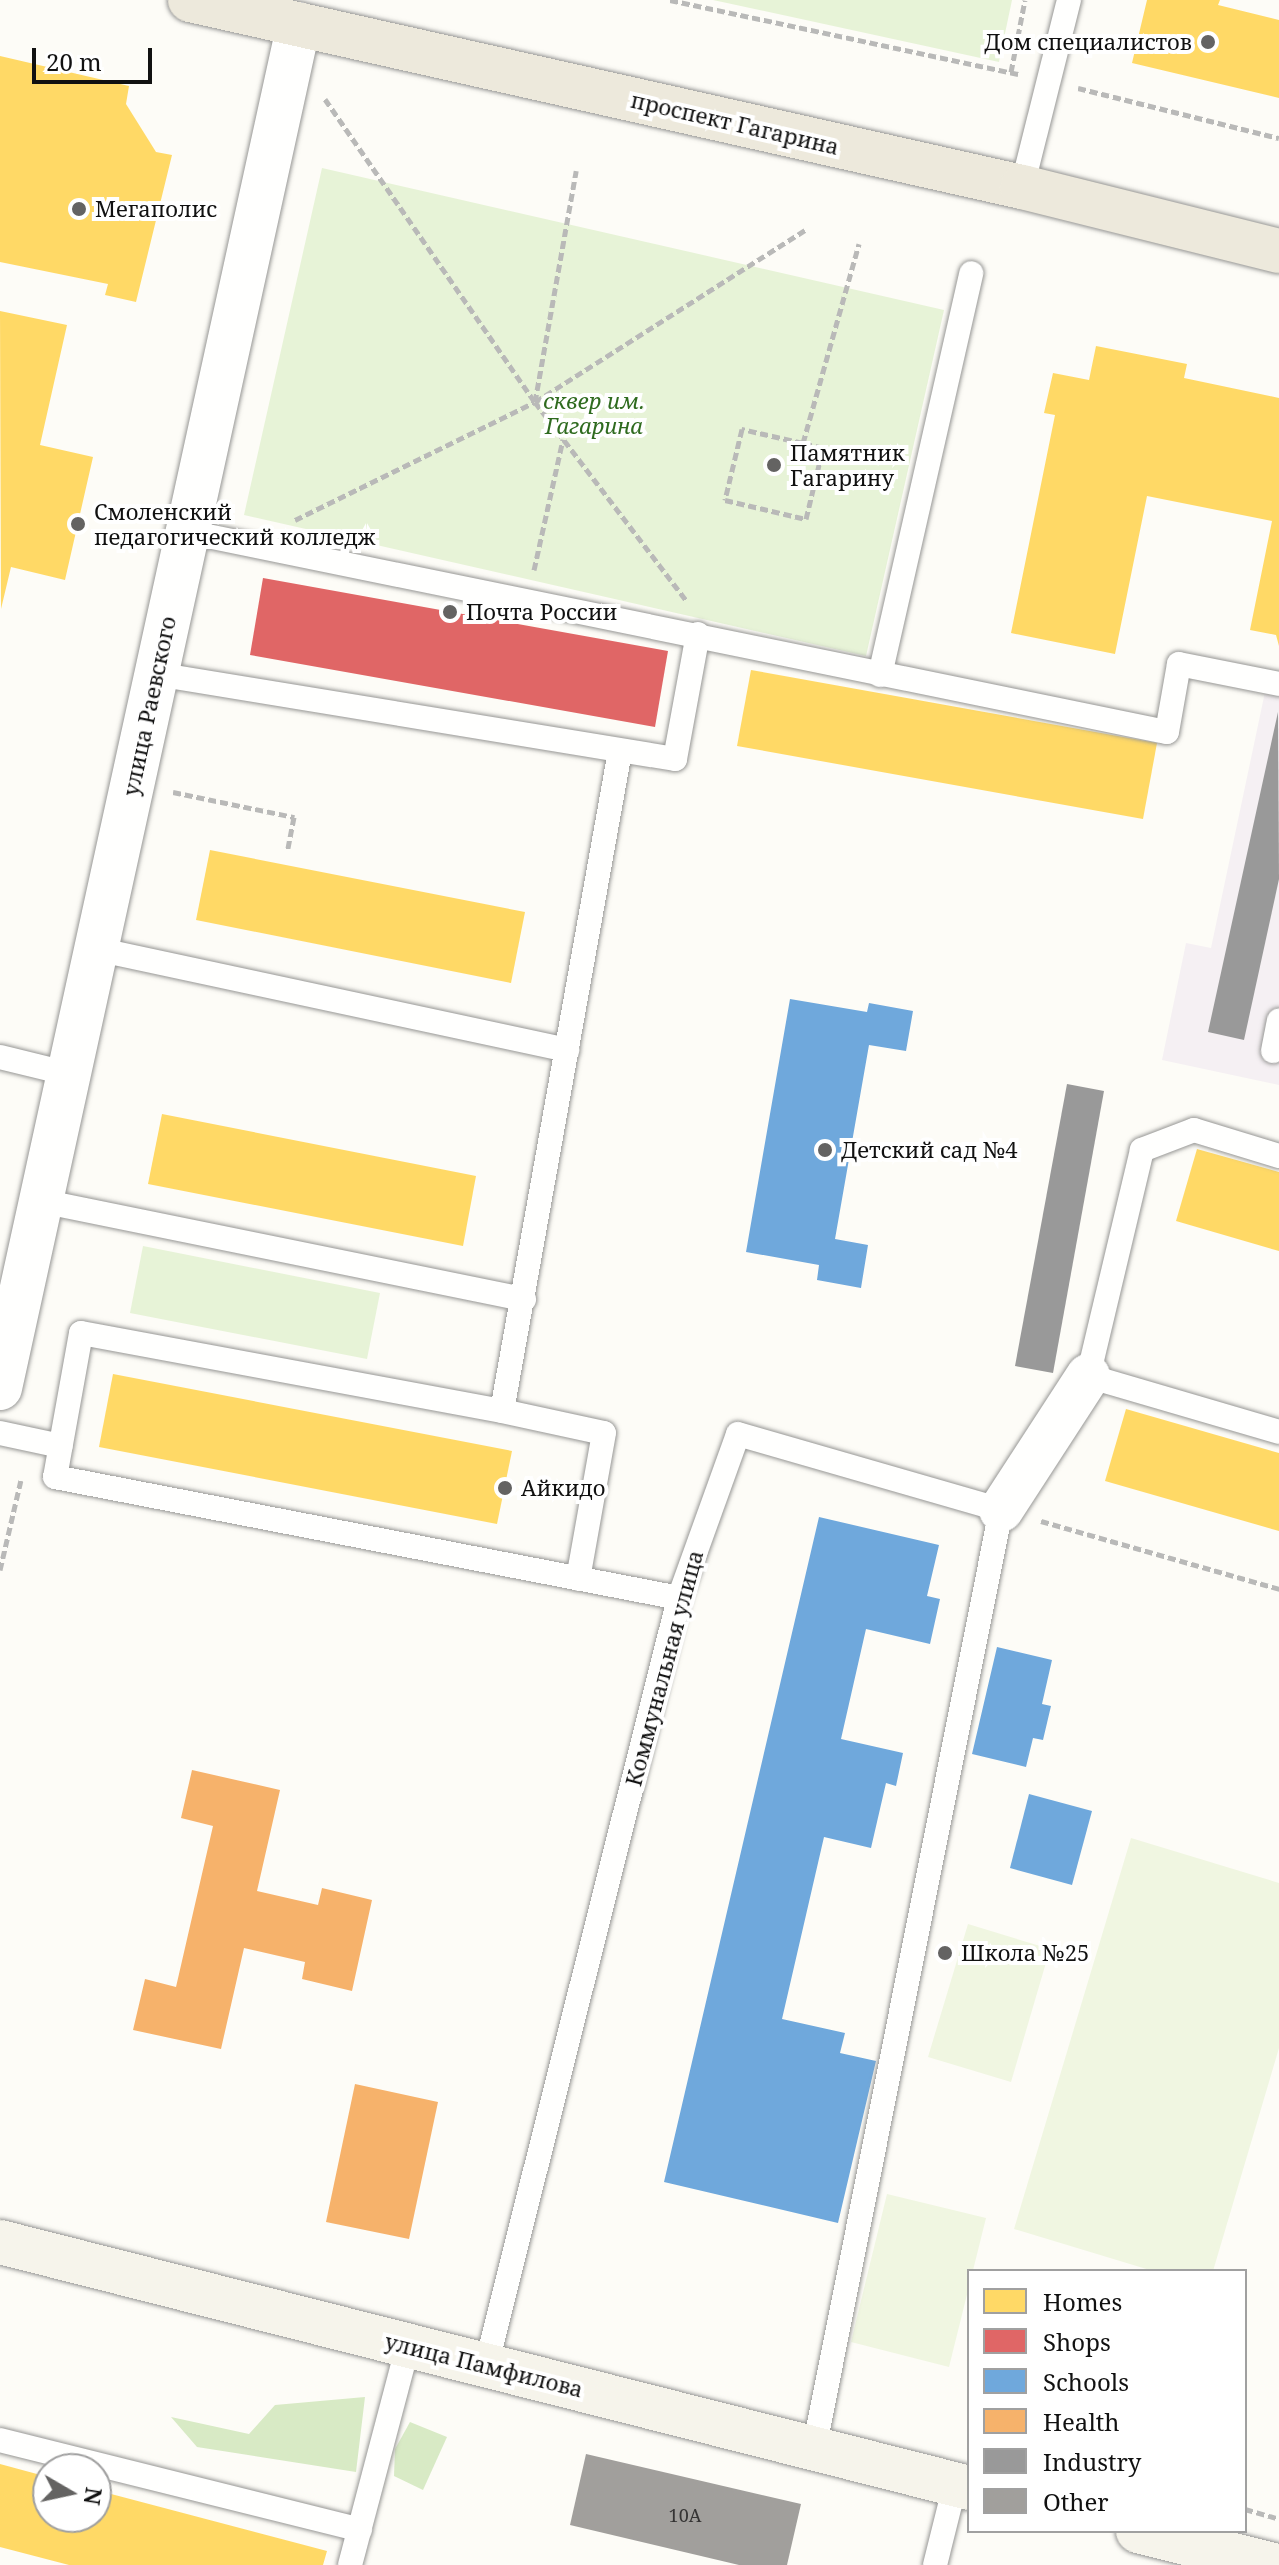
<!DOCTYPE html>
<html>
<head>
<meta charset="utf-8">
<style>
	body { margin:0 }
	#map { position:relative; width:1279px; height:2565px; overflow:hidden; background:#fdfcf7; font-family:"Noto Serif",serif }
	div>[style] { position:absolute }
	.industrial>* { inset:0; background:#f5f0f3 }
	.green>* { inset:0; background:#e7f3d7 }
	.forest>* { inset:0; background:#d8eac5 }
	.pitch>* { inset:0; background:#f0f6e1 }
	.homes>* { inset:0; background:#ffd966 }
	.shops>* { inset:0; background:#e06666 }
	.schools>* { inset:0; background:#6fa8dc }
	.health>* { inset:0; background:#f6b26b }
	.industry>* { inset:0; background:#999 }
	.building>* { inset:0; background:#a19f9c }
	.path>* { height:5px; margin-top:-2.5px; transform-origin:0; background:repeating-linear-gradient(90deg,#b9b9b8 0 8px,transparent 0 12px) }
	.roads { filter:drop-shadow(0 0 2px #979795) drop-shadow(0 0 2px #979795) }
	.lane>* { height:24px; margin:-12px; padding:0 12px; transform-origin:12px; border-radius:12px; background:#fffffe }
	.street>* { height:44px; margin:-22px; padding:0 22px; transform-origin:22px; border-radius:22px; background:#fffffe }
	.secondary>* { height:44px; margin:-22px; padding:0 22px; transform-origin:22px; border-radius:22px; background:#f6f4eb }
	.primary>* { height:44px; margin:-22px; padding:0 22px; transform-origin:22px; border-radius:22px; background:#ede9dc }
	.dots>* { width:22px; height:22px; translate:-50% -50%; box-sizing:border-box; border:4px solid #fff; border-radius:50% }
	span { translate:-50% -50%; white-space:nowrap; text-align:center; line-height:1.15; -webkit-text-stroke:8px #fff; paint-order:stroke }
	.number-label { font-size:18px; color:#353434 }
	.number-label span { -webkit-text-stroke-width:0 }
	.poi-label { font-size:22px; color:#111 }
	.right { translate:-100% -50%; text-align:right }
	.left { translate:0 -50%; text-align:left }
	.street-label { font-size:22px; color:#111 }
	.park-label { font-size:22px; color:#2f6b1f; font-style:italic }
	.legend { position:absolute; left:967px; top:2269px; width:280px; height:264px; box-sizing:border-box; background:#fff; border:2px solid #a0a0a0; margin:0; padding:10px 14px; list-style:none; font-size:24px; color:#111 }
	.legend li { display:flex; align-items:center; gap:16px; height:40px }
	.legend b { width:40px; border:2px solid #a0a0a0 }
	.north { position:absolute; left:32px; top:2453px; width:80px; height:80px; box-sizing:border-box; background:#fff; border:2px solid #a0a0a0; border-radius:50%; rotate:99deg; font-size:22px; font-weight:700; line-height:32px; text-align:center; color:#111 }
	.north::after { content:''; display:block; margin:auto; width:28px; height:36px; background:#646362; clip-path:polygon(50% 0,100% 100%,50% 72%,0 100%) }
	.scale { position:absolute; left:32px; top:48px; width:120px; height:36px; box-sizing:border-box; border:4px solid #111; border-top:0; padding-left:10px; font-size:24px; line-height:28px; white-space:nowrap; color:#111; -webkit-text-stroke:6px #fff; paint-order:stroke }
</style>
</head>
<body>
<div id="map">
	<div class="industrial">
		<i style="clip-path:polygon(1265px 692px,1279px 695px,1279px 1085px,1162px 1060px,1186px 943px,1211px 948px)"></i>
	</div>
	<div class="green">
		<i style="clip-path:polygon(713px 0,1012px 0,999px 62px)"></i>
		<i style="clip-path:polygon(322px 168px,944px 310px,866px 656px,244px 515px)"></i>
		<i style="clip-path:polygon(143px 1246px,380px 1293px,367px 1359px,130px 1313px)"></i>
	</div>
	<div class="forest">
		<i style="clip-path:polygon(365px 2397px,356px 2472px,197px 2447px,171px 2417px,249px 2434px,275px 2405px)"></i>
		<i style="clip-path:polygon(410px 2422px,447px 2437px,423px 2490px,394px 2476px,395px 2449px)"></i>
	</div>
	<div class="pitch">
		<i style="clip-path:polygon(1131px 1838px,1279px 1883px,1279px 2048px,1213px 2271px,1153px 2271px,1014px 2229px)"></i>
		<i style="clip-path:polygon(968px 1924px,1050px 1949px,1011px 2082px,928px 2057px)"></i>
		<i style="clip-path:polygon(887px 2194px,986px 2218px,949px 2367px,851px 2342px)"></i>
	</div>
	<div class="homes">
		<i style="clip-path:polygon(1147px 0,1220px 0,1218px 5px,1279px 20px,1279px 98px,1132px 63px)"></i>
		<i style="clip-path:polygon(0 56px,129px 86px,126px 104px,156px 152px,172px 155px,136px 302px,105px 295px,108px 284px,0 262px)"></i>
		<i style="clip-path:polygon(0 311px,67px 325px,40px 445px,93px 457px,65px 580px,11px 567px,1px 609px)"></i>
		<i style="clip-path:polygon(1096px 346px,1187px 364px,1184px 378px,1279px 398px,1279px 646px,1276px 635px,1250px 630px,1272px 521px,1147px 496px,1115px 654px,1011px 633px,1055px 415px,1044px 413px,1053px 373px,1089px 380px)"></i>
		<i style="clip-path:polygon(751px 670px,1157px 743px,1143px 819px,737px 746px)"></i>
		<i style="clip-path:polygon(210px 850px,525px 912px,511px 983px,196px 920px)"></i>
		<i style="clip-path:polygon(162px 1114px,476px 1176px,463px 1246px,148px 1184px)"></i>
		<i style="clip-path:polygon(1197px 1149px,1279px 1172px,1279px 1251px,1176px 1221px)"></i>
		<i style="clip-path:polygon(113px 1374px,512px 1451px,497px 1524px,99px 1447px)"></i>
		<i style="clip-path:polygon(1126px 1409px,1279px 1453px,1279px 1531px,1105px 1481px)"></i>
		<i style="clip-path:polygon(0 2464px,48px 2477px,48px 2517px,96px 2517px,96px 2490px,327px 2551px,323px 2565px,69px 2565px,0 2547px)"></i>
	</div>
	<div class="shops">
		<i style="clip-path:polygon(263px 578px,668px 651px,655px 727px,250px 655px)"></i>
	</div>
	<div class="schools">
		<i style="clip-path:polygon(790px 999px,867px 1012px,869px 1003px,913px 1011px,906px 1051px,869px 1045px,835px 1239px,868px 1245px,861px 1288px,817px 1280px,819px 1265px,746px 1252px)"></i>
		<i style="clip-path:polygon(819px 1517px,939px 1545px,927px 1596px,940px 1599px,930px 1644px,866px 1629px,841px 1739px,903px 1753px,896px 1786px,886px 1783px,871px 1848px,824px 1837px,782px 2019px,845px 2033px,840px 2053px,876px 2061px,838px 2223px,664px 2182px)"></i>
		<i style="clip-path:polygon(997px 1647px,1052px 1660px,1042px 1704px,1051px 1706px,1043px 1740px,1033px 1738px,1026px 1767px,972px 1754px)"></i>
		<i style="clip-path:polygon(1029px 1794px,1092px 1811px,1072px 1885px,1010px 1868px)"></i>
	</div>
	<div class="health">
		<i style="clip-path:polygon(192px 1770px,280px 1790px,257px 1891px,318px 1905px,322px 1888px,372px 1900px,352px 1991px,302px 1979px,305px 1962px,244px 1948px,221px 2049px,133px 2030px,145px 1979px,176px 1987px,213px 1826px,181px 1818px)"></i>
		<i style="clip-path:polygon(355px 2084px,438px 2102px,409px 2239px,326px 2222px)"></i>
	</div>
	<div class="industry">
		<i style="clip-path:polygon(1278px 712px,1279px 879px,1244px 1040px,1208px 1032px)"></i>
		<i style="clip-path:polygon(1067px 1084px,1104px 1091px,1053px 1373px,1015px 1366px)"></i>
	</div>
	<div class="building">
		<i style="clip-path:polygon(586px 2454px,801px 2504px,787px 2565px,739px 2565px,570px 2525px)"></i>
	</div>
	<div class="path">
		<i style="left:670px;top:0;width:356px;rotate:12deg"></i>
		<i style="left:1011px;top:72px;width:73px;rotate:-79deg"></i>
		<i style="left:1078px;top:88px;width:207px;rotate:14deg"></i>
		<i style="left:325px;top:99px;width:369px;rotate:55.3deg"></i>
		<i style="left:535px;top:402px;width:249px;rotate:52.7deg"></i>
		<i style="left:535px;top:402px;width:235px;rotate:-79.9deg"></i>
		<i style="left:803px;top:443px;width:63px;rotate:-167.1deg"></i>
		<i style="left:742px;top:429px;width:73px;rotate:103.5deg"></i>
		<i style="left:725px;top:500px;width:83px;rotate:13.2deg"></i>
		<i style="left:806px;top:519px;width:73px;rotate:-76.5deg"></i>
		<i style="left:823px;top:448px;width:21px;rotate:-166deg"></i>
		<i style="left:803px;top:443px;width:207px;rotate:-74.3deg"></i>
		<i style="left:295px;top:520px;width:267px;rotate:-26.2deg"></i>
		<i style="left:535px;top:402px;width:320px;rotate:-32.5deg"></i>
		<i style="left:534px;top:570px;width:134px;rotate:-77.5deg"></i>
		<i style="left:173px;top:792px;width:124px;rotate:11.7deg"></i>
		<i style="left:294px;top:817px;width:33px;rotate:101deg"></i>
		<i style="left:1041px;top:1521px;width:248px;rotate:15.9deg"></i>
		<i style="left:0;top:1570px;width:92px;rotate:-76.9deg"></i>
		<i style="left:1245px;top:2509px;width:35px;rotate:16deg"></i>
	</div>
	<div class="roads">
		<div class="lane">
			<i style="left:1022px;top:187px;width:193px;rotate:-75.9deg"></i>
			<i style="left:188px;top:532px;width:999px;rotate:11.55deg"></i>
			<i style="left:1167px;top:732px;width:69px;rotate:-80deg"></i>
			<i style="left:1179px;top:664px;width:102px;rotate:11.3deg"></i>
			<i style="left:156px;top:674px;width:526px;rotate:9.3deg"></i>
			<i style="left:675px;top:759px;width:127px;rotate:-79.6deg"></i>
			<i style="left:880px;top:675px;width:412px;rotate:-77.2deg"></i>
			<i style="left:620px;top:751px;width:670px;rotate:100.14deg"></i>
			<i style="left:502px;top:1411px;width:428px;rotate:-169.5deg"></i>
			<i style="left:81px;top:1333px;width:146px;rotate:100.2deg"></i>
			<i style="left:55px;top:1477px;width:636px;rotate:10.97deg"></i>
			<i style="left:96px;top:949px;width:482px;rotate:12.1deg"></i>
			<i style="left:1273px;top:1051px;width:31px;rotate:-79deg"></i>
			<i style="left:0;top:1057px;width:71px;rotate:13.8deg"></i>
			<i style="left:1279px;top:1156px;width:89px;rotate:-163deg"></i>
			<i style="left:1194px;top:1130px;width:56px;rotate:159deg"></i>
			<i style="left:1142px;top:1150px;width:232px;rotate:103.4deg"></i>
			<i style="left:1088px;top:1376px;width:199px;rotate:16.3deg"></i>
			<i style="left:41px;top:1201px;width:493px;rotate:11.5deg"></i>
			<i style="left:502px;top:1411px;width:104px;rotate:12.2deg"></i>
			<i style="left:604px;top:1433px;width:148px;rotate:100.1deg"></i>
			<i style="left:0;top:1433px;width:62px;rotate:12deg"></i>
			<i style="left:486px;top:2366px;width:792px;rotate:-75.89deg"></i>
			<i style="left:679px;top:1598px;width:174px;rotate:-70.2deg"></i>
			<i style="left:738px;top:1434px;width:274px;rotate:16.1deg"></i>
			<i style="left:1001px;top:1510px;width:957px;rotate:101.26deg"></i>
			<i style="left:0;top:2440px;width:371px;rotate:14deg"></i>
			<i style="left:350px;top:2565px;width:227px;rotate:-75.2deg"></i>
			<i style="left:935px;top:2565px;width:82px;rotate:-76deg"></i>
		</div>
		<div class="street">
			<i style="left:0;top:1388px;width:1396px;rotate:-77.64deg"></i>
			<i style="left:1001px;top:1510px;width:160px;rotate:-57deg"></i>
		</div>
		<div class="secondary">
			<i style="left:0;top:2242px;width:1000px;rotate:14.24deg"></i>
			<i style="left:1138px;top:2531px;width:139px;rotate:14.1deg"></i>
		</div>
		<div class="primary">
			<i style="left:190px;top:0;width:853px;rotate:12.67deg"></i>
			<i style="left:1022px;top:187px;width:265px;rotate:14deg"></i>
		</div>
	</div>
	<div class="dots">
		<i style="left:1208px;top:42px;background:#646362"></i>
		<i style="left:79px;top:209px;background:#646362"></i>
		<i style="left:774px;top:465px;background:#646362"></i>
		<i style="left:78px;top:524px;background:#646362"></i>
		<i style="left:450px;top:612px;background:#646362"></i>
		<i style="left:825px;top:1150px;background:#646362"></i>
		<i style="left:505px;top:1488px;background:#646362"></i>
		<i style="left:945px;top:1953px;background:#646362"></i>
	</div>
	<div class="number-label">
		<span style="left:685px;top:2515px">10А</span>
	</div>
	<div class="poi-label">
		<span class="right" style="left:1192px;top:42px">Дом специалистов</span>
		<span class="left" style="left:95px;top:209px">Мегаполис</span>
		<span class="left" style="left:790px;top:465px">Памятник<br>Гагарину</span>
		<span class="left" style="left:94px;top:524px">Смоленский<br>педагогический колледж</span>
		<span class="left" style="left:466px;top:612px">Почта России</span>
		<span class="left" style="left:841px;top:1150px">Детский сад №4</span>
		<span class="left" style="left:521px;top:1488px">Айкидо</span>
		<span class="left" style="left:961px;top:1953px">Школа №25</span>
	</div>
	<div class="street-label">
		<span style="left:735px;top:123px;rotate:13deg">проспект Гагарина</span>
		<span style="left:149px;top:706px;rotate:-78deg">улица Раевского</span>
		<span style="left:664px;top:1668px;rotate:-75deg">Коммунальная улица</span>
		<span style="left:484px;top:2365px;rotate:14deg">улица Памфилова</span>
	</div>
	<div class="park-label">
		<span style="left:594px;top:413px">сквер им.<br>Гагарина</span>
	</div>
	<ul class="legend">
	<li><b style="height:22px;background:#ffd966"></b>Homes</li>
	<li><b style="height:22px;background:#e06666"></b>Shops</li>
	<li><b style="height:22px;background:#6fa8dc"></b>Schools</li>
	<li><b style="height:22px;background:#f6b26b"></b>Health</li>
	<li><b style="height:22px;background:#999"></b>Industry</li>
	<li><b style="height:22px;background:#a19f9c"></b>Other</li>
	</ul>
	<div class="north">N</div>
	<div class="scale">20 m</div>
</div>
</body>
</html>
